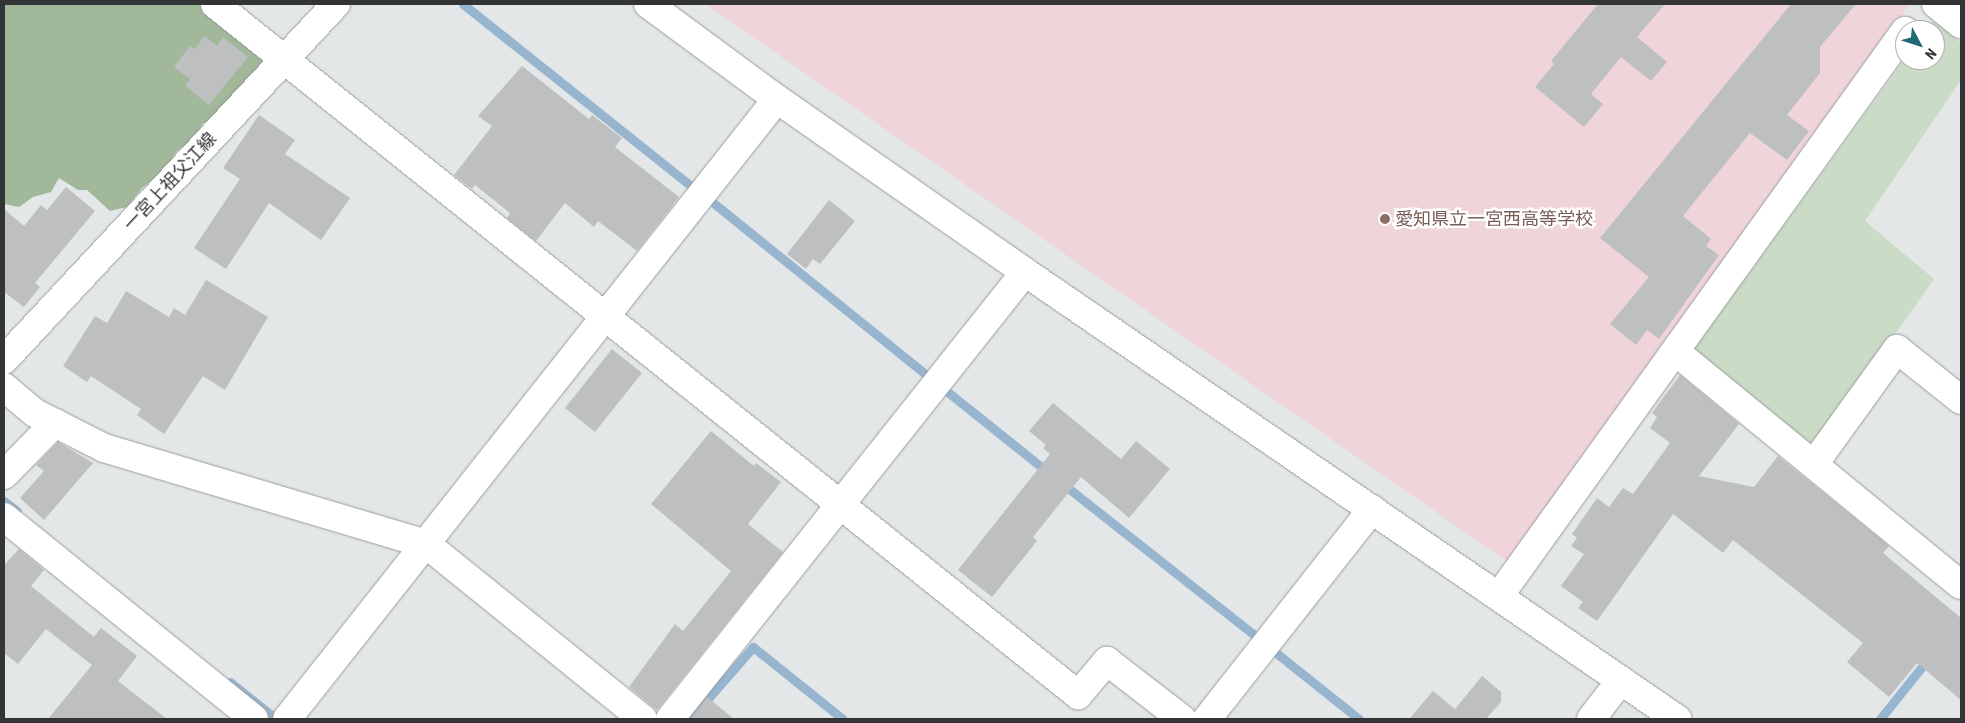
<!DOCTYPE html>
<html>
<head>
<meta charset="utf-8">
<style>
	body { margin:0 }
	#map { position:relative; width:1965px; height:723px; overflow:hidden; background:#e4e7e8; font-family:"Roboto Condensed","Noto Sans JP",sans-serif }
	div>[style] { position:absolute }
	.education>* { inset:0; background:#efd5da }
	.green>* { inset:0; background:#cadcc5 }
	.forest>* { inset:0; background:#a1b89a }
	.stream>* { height:9px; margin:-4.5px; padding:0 4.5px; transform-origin:4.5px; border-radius:4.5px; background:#98b5cf }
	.building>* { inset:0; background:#bdbfc1 }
	.roads { filter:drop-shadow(0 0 1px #9a9c9e) drop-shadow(0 0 1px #9a9c9e) }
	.minor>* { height:28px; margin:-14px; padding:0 14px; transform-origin:14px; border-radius:14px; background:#fff }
	.tertiary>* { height:28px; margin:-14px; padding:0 14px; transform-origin:14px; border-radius:14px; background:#fff }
	.secondary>* { height:28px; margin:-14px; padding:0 14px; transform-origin:14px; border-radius:14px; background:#fff }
	.dots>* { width:14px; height:14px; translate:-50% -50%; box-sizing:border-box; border:2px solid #fff; border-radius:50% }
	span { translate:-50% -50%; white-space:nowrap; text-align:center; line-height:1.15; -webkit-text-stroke:5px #fff; paint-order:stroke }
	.street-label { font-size:18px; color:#333435 }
	.education-label { font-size:18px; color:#785e54 }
	.left { translate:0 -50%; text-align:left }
	.frame { position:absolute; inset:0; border:5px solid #333435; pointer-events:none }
	.north { position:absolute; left:1895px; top:20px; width:50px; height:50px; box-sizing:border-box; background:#fff; border:1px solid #adaeae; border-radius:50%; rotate:130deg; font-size:14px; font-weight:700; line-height:20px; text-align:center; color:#333435 }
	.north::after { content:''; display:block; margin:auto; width:18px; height:22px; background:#216976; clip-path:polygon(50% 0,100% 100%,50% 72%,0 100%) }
</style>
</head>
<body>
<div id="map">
	<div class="education">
		<i style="clip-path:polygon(705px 4px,1910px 4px,1512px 565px)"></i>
	</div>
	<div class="green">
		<i style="clip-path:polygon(1933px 21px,1961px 43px,1961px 80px,1865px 221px,1934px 279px,1813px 450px,1694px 349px,1905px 59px,1935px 60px,1935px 30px,1926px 30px)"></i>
	</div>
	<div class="forest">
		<i style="clip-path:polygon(4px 4px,222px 4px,272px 55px,213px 120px,203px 123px,195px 137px,176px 152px,164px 172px,142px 188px,127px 207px,110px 211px,87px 190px,78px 190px,59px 178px,51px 192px,33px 197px,19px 207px,4px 204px)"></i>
	</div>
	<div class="stream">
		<i style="left:463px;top:4px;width:297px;rotate:38.6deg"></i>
		<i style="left:711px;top:201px;width:277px;rotate:38.9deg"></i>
		<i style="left:949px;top:393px;width:128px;rotate:38.7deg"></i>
		<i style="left:1063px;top:484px;width:247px;rotate:38.3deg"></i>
		<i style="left:4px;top:501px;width:16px;rotate:38deg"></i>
		<i style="left:1275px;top:652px;width:107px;rotate:38.6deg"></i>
		<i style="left:230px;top:682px;width:58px;rotate:38.7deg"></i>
		<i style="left:690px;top:719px;width:96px;rotate:-48.8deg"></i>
		<i style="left:753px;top:647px;width:115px;rotate:38.7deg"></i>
		<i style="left:1880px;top:719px;width:77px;rotate:-51.3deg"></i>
	</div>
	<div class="building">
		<i style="clip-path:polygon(1598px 4px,1665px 4px,1637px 37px,1667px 62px,1651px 81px,1621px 57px,1591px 94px,1603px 104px,1584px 127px,1535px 87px,1554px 64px,1551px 61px)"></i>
		<i style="clip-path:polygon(1791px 4px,1856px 4px,1820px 47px,1820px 73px,1787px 115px,1809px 131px,1787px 160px,1750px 133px,1683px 216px,1711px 239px,1706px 246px,1719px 255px,1659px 339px,1647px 330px,1636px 345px,1610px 324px,1649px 277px,1600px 238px)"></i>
		<i style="clip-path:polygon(204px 36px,217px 46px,223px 37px,248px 57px,209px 105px,185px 86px,190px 79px,174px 67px,190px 46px,195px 49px)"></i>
		<i style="clip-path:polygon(522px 66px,589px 119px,592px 115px,622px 138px,615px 147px,679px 197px,637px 251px,598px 221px,594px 227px,565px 203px,536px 241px,507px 218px,510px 213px,475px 185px,472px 189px,454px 175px,492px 126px,478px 116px)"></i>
		<i style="clip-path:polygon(259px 115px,295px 140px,285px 154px,350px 198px,321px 240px,269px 203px,226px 269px,194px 248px,240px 179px,223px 168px)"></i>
		<i style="clip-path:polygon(66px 187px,95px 211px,35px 283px,40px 287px,24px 307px,4px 292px,4px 209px,24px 226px,41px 205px,47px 210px)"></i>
		<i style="clip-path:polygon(829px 200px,855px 221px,820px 264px,813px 259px,806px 269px,787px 254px)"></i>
		<i style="clip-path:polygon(206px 280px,268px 317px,225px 390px,203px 376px,164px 434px,137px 415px,141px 409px,91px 376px,87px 382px,63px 366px,95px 316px,107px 323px,126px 291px,169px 317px,174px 308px,185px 315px)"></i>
		<i style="clip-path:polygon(612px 349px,642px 373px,595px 432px,565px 408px)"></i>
		<i style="clip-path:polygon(1680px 375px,1739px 424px,1699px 476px,1754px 487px,1778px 456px,1889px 546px,1883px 553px,1961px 618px,1961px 700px,1917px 663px,1889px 697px,1847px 662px,1863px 643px,1733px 540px,1723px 553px,1673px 514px,1597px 621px,1578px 608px,1583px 602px,1561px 586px,1584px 554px,1571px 546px,1577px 538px,1572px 534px,1597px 498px,1609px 507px,1623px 488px,1633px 494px,1670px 443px,1650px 428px,1657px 417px,1652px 413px)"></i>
		<i style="clip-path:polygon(1053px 403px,1121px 459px,1136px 441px,1170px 469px,1129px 518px,1081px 477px,1033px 537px,1037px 541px,992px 597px,958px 570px,1050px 454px,1043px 448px,1046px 445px,1029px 431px)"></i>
		<i style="clip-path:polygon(711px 431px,754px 466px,756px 463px,781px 482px,748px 524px,783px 552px,657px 710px,629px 687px,675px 624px,683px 631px,731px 571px,651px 504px)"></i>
		<i style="clip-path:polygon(58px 442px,93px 463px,44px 520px,20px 498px,44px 471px,36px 465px)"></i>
		<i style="clip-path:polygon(19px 549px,44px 570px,31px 586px,94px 637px,101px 628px,137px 656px,118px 681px,167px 719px,48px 719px,92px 665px,46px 629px,18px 664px,4px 653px,4px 565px)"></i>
		<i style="clip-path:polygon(1482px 676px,1501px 692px,1501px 702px,1486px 719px,1409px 719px,1433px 691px,1455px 709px)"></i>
		<i style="clip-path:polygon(707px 697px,734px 719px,690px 719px)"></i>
	</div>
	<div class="roads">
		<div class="minor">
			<i style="left:215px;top:4px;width:1106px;rotate:38.68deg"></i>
			<i style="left:1078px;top:695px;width:45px;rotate:-49.5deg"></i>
			<i style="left:1107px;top:661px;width:95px;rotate:37.7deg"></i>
			<i style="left:1936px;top:4px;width:32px;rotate:39deg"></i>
			<i style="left:1676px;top:352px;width:368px;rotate:39.3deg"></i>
			<i style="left:4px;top:387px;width:40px;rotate:40deg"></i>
			<i style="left:35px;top:413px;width:77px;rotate:26.9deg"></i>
			<i style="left:104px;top:448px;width:336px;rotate:16.6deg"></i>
			<i style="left:426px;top:544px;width:279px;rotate:38.9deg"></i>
			<i style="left:1814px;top:464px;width:142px;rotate:-54.2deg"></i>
			<i style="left:1897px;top:349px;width:82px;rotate:38.6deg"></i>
			<i style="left:4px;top:475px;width:73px;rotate:-45.6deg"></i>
			<i style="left:4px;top:517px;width:321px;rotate:38.9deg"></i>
			<i style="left:1499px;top:596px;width:696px;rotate:-54.3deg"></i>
			<i style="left:287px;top:719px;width:790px;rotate:-51.68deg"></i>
			<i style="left:670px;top:719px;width:571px;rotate:-51.54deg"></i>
			<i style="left:1207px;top:719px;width:267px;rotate:-51.8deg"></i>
			<i style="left:1591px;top:719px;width:49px;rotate:-52.4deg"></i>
		</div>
		<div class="tertiary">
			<i style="left:648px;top:4px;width:160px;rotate:36.4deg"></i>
			<i style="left:777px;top:99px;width:302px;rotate:34.9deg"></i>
			<i style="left:1025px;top:272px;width:791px;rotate:34.43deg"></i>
		</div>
		<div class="secondary">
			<i style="left:4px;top:360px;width:487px;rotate:-47deg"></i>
		</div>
	</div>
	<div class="dots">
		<i style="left:1385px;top:219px;background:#8d6e63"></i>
	</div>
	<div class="street-label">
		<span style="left:170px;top:182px;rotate:-47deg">一宮上祖父江線</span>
	</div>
	<div class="education-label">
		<span class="left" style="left:1395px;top:219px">愛知県立一宮西高等学校</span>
	</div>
	<div class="frame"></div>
	<div class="north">N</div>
</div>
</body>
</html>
